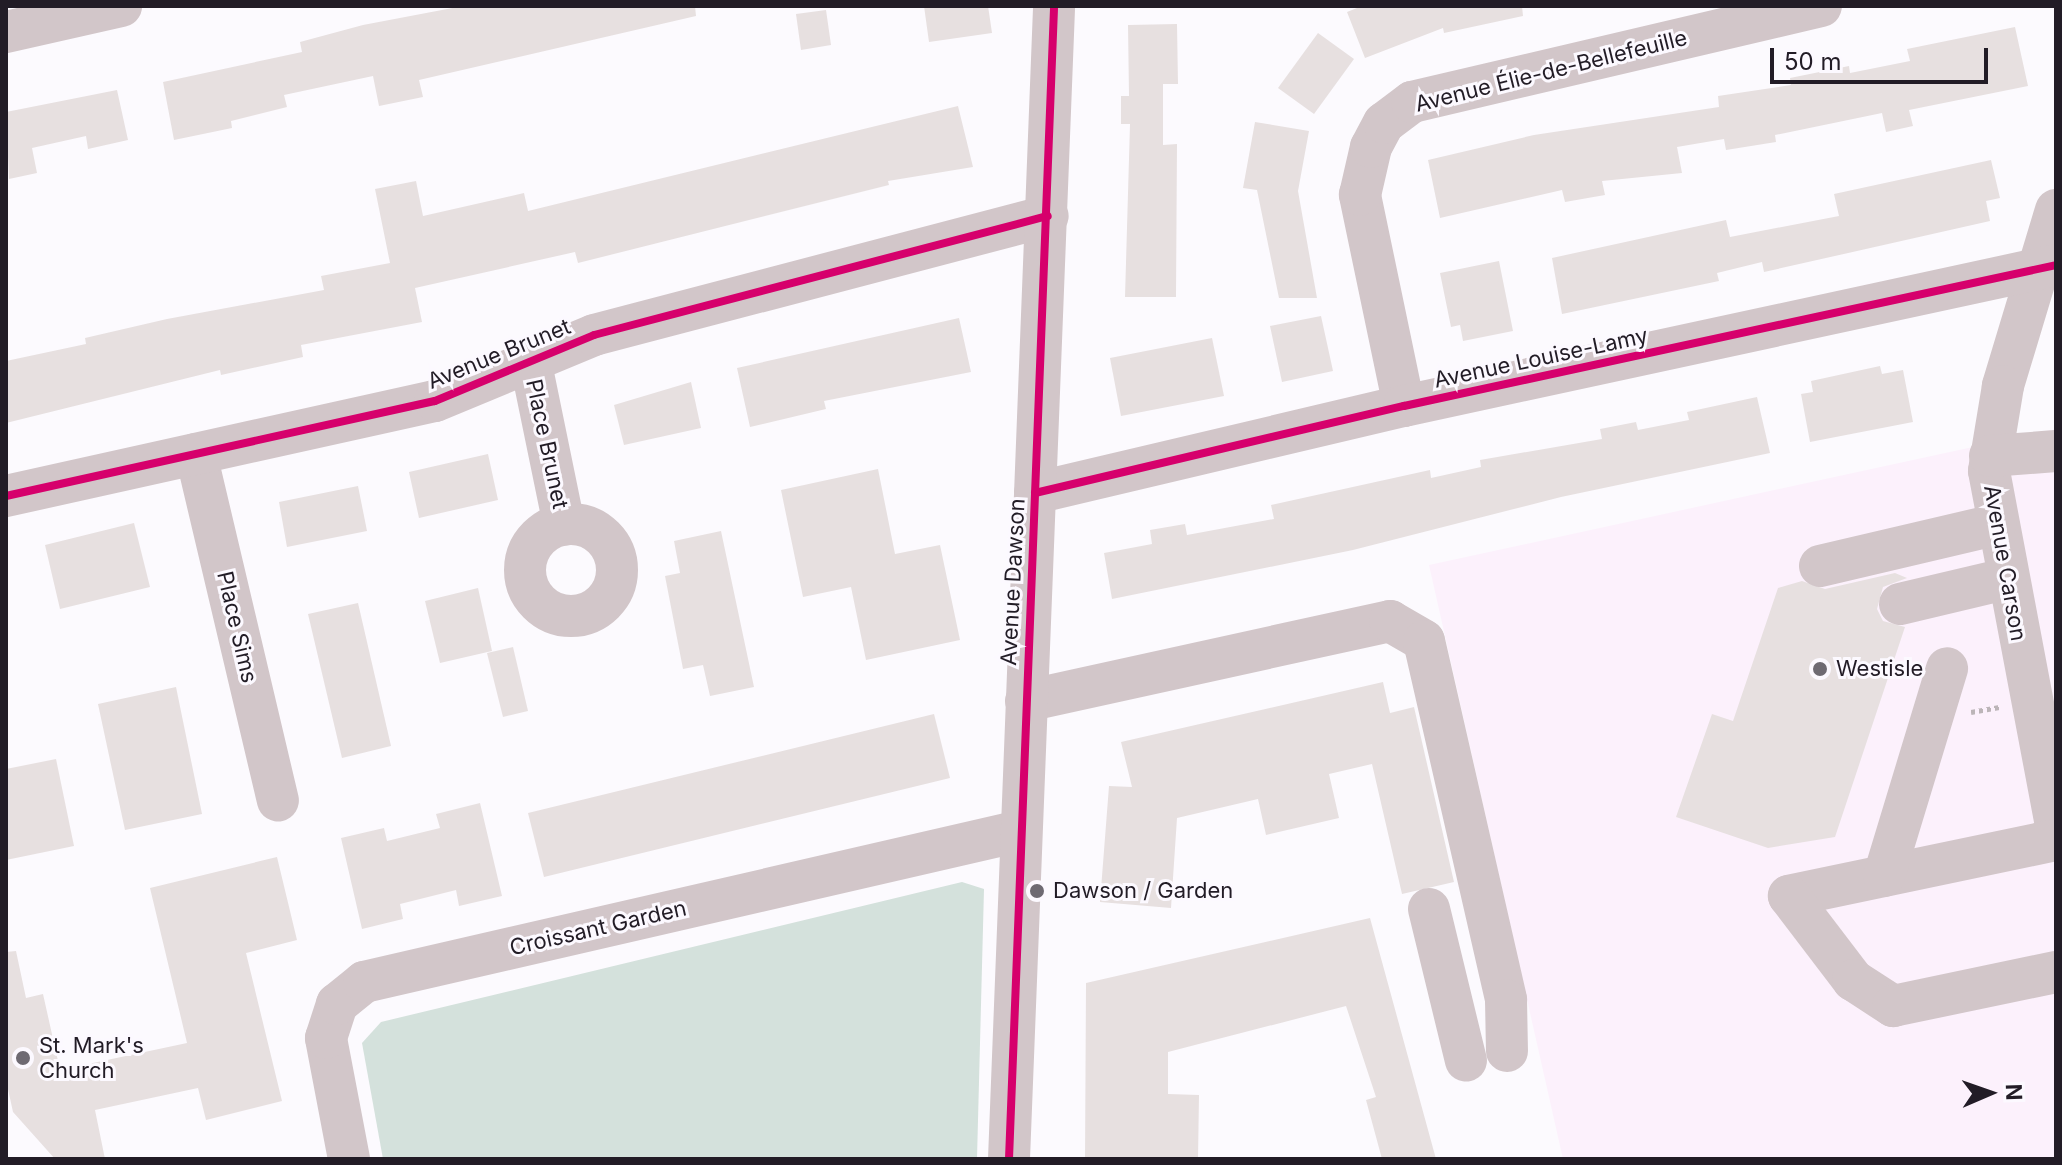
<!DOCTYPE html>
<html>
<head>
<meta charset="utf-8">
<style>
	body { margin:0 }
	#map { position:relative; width:2062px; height:1165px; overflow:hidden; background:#fcfafe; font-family:Inter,sans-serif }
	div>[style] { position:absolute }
	.commercial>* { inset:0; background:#fcf1fc }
	.green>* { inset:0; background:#d4e1dc }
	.building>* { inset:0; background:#e7e0e0 }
	.path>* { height:5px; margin-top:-2.5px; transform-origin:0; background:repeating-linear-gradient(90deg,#bcb5b8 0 4px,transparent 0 8px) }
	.minor>* { height:42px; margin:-21px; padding:0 21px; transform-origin:21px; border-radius:21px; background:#d2c6c9 }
	.minor>.ring { margin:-21px; padding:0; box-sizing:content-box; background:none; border:42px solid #d2c6c9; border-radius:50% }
	.cycleway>* { height:8px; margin:-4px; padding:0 4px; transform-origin:4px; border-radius:4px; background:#d6006c }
	.dots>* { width:22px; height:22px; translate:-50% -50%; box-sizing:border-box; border:4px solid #fcf9ff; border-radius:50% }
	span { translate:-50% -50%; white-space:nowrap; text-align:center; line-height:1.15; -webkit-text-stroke:6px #fcf9ff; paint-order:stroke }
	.street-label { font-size:22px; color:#221c26 }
	.poi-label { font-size:22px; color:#221c26 }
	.left { translate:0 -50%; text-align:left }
	.frame { position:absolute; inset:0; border:8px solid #221c26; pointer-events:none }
	.north { position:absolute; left:1950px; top:1053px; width:80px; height:80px; -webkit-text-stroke:6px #fcf9ff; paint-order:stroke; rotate:88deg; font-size:22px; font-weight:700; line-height:32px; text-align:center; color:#221c26 }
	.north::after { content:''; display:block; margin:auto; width:28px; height:36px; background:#221c26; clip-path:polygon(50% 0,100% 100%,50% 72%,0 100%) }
	.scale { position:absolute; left:1770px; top:48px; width:218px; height:36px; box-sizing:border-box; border:4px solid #221c26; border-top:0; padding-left:10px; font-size:24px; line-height:28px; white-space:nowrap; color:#221c26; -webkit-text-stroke:6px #fcf9ff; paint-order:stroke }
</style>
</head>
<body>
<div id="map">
	<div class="commercial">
		<i style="clip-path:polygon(2056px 429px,2056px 1159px,1563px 1159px,1429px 565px)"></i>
	</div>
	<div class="green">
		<i style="clip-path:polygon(962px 882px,984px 889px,977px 1159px,383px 1159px,362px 1043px,381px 1022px)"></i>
	</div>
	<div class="building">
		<i style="clip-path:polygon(463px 6px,695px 6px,696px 16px,419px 80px,423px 97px,379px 106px,373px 76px,284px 95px,287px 107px,231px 121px,232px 128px,174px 140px,163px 82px,302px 52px,300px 42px,363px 25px)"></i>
		<i style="clip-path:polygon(924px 6px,988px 6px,992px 33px,929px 42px)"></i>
		<i style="clip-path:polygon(1362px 6px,1522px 6px,1523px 16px,1444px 33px,1443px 28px,1365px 58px,1347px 12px)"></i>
		<i style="clip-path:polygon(826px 10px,831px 45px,801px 50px,796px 14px)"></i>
		<i style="clip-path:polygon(1177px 24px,1178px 84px,1163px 84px,1163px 145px,1177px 144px,1176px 297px,1125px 297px,1130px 124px,1121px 124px,1121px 96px,1129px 96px,1128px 25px)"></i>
		<i style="clip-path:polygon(2015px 27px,2028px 86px,1909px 110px,1913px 126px,1886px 132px,1882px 113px,1775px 135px,1776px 142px,1726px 150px,1724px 139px,1677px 147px,1682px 173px,1602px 181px,1605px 195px,1565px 202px,1562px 190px,1440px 218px,1428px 160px,1534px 135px,1719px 107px,1718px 96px,1791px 85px,1790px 78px,1849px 66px,1850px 73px,1910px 61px,1907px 49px)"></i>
		<i style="clip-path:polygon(1318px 33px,1354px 59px,1314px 114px,1278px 88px)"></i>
		<i style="clip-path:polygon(117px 90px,128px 140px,88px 149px,86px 136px,32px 148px,37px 173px,9px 179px,6px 112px)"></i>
		<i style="clip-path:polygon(958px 106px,973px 167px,888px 181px,889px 185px,578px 263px,575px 252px,415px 288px,422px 322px,301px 345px,303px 357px,221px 375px,220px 370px,6px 423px,6px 361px,86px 344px,85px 338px,167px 319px,324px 290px,321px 276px,390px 263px,375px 189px,416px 181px,423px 216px,524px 193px,528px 211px)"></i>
		<i style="clip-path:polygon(1255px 122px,1309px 131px,1298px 191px,1317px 298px,1279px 298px,1257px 190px,1243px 188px)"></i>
		<i style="clip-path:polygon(1991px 160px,2000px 198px,1986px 201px,1990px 221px,1764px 272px,1762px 262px,1717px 273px,1719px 281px,1562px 314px,1552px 258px,1726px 220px,1730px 237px,1839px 216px,1834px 194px)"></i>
		<i style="clip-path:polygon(1499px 261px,1513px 331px,1463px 341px,1460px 325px,1451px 327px,1440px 273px)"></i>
		<i style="clip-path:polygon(1321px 316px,1333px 371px,1282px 382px,1270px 326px)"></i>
		<i style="clip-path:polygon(959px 318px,971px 372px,824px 401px,826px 409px,750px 427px,737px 368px)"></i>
		<i style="clip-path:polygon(1212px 338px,1224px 396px,1121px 416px,1110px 358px)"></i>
		<i style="clip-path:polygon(1880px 366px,1882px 374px,1903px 370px,1913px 422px,1810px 442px,1801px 394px,1813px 392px,1811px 381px)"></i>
		<i style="clip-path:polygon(691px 382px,701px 428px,624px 445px,614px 405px)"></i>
		<i style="clip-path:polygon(1757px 397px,1770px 453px,1561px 497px,1353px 550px,1112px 599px,1104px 553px,1152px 544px,1150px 530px,1185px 524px,1187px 535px,1274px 519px,1271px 505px,1430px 470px,1431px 478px,1481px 467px,1480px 460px,1602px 439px,1600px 429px,1636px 422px,1638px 430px,1689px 420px,1687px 412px)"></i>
		<i style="clip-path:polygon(488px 454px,498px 500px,419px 518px,409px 472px)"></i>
		<i style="clip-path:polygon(878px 469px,895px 554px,940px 545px,960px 640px,866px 660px,851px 587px,803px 597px,781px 490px)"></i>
		<i style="clip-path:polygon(358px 486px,367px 531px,287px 547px,279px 502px)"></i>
		<i style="clip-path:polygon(134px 523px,150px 587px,60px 609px,45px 545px)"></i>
		<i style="clip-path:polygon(721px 531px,754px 687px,710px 696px,703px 665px,683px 669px,665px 576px,680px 573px,674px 541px)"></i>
		<i style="clip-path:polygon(1895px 573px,1907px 578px,1883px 587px,1877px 609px,1883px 621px,1905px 627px,1835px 837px,1768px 848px,1676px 817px,1712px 714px,1733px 721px,1778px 588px,1802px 581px,1825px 589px)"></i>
		<i style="clip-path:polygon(478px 588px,492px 651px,440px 663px,425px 601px)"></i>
		<i style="clip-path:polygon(358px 603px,391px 746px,342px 758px,308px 614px)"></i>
		<i style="clip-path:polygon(513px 647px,528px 711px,503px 717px,487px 653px)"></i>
		<i style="clip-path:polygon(1383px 682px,1390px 713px,1414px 707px,1454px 882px,1402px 894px,1372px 764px,1329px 774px,1339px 818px,1266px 835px,1258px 799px,1177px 818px,1171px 908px,1100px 902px,1109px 786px,1132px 787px,1121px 742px)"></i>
		<i style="clip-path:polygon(176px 687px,202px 814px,125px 830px,98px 704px)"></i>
		<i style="clip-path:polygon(934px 714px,950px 778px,544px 877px,528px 813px)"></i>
		<i style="clip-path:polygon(56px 759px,74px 846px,6px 860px,6px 769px)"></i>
		<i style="clip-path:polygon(480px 803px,502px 896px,459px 906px,456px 890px,400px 904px,403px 919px,362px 929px,341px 838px,384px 828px,387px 841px,440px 828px,436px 814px)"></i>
		<i style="clip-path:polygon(277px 857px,297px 940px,246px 953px,282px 1101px,206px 1120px,198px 1088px,95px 1110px,105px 1159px,55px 1159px,13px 1112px,6px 1080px,6px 952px,16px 951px,26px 998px,43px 994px,60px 1070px,187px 1043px,150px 888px)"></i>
		<i style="clip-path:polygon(1370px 918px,1436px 1159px,1382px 1159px,1366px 1100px,1376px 1097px,1346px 1006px,1168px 1052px,1168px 1094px,1199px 1095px,1198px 1159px,1085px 1159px,1086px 983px)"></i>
	</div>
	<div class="path">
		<i style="left:1971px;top:712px;width:29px;rotate:-10deg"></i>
	</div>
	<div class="minor">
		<i style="left:6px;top:32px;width:118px;rotate:-12.7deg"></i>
		<i style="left:2056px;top:210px;width:184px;rotate:106.8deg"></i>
		<i style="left:2003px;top:386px;width:86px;rotate:99.4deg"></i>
		<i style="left:1989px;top:471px;width:360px;rotate:79.3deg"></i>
		<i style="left:531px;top:364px;width:164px;rotate:78.4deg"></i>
		<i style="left:1404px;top:406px;width:216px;rotate:-101.8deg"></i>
		<i style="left:1360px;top:195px;width:49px;rotate:-77.1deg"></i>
		<i style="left:1371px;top:147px;width:27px;rotate:-62deg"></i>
		<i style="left:1384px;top:123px;width:35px;rotate:-37deg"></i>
		<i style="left:1412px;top:102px;width:420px;rotate:-13.2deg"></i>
		<i style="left:196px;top:454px;width:356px;rotate:76.7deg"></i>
		<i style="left:1990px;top:456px;width:66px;rotate:-4.3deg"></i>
		<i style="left:1035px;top:493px;width:379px;rotate:-13.3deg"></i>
		<i style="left:1404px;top:406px;width:667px;rotate:-12.2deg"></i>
		<i style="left:6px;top:496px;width:439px;rotate:-12.5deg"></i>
		<i style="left:435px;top:401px;width:172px;rotate:-22.5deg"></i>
		<i style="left:594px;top:335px;width:469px;rotate:-14.7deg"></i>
		<i class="ring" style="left:525px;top:524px;width:50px;height:50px"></i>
		<i style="left:1820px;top:566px;width:180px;rotate:-13.2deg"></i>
		<i style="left:1900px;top:604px;width:109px;rotate:-13.3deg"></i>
		<i style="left:1026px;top:701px;width:373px;rotate:-12.4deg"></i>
		<i style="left:1390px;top:621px;width:39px;rotate:30deg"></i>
		<i style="left:1424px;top:641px;width:368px;rotate:77.1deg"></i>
		<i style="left:1506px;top:1000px;width:51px;rotate:88.9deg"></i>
		<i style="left:2056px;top:840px;width:273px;rotate:168.2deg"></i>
		<i style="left:1789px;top:896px;width:106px;rotate:52.7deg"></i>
		<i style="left:1853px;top:980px;width:48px;rotate:33deg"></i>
		<i style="left:1893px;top:1006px;width:167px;rotate:-11.8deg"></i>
		<i style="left:1884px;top:876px;width:217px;rotate:-73.1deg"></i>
		<i style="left:1429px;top:909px;width:156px;rotate:76.3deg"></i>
		<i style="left:349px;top:1159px;width:123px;rotate:-100.8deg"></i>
		<i style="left:326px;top:1038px;width:36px;rotate:-72deg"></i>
		<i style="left:337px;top:1004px;width:35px;rotate:-39deg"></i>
		<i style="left:364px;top:982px;width:673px;rotate:-12.96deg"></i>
		<i style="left:1009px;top:1159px;width:1154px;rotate:-87.76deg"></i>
	</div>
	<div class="cycleway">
		<i style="left:1035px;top:493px;width:379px;rotate:-13.3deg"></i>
		<i style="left:1404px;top:406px;width:667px;rotate:-12.2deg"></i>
		<i style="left:6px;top:496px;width:439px;rotate:-12.5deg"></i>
		<i style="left:435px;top:401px;width:172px;rotate:-22.5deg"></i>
		<i style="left:594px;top:335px;width:469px;rotate:-14.7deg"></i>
		<i style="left:1009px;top:1159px;width:1154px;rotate:-87.76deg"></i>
	</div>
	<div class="dots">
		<i style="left:1820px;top:669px;background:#6e6a72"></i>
		<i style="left:1037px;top:891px;background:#6e6a72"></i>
		<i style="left:23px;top:1058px;background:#6e6a72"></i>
	</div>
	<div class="street-label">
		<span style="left:1551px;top:71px;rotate:-14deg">Avenue Élie-de-Bellefeuille</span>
		<span style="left:499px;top:354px;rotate:-22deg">Avenue Brunet</span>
		<span style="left:1541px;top:358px;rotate:-12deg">Avenue Louise-Lamy</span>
		<span style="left:547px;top:444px;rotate:78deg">Place Brunet</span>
		<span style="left:2005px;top:563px;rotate:80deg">Avenue Carson</span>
		<span style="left:1013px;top:582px;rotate:-87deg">Avenue Dawson</span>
		<span style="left:237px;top:627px;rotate:77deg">Place Sims</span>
		<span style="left:598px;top:928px;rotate:-13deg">Croissant Garden</span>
	</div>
	<div class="poi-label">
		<span class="left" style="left:1836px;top:669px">Westisle</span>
		<span class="left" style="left:1053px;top:891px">Dawson / Garden</span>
		<span class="left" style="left:39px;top:1058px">St. Mark's<br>Church</span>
	</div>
	<div class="frame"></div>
	<div class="north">N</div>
	<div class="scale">50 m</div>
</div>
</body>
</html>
